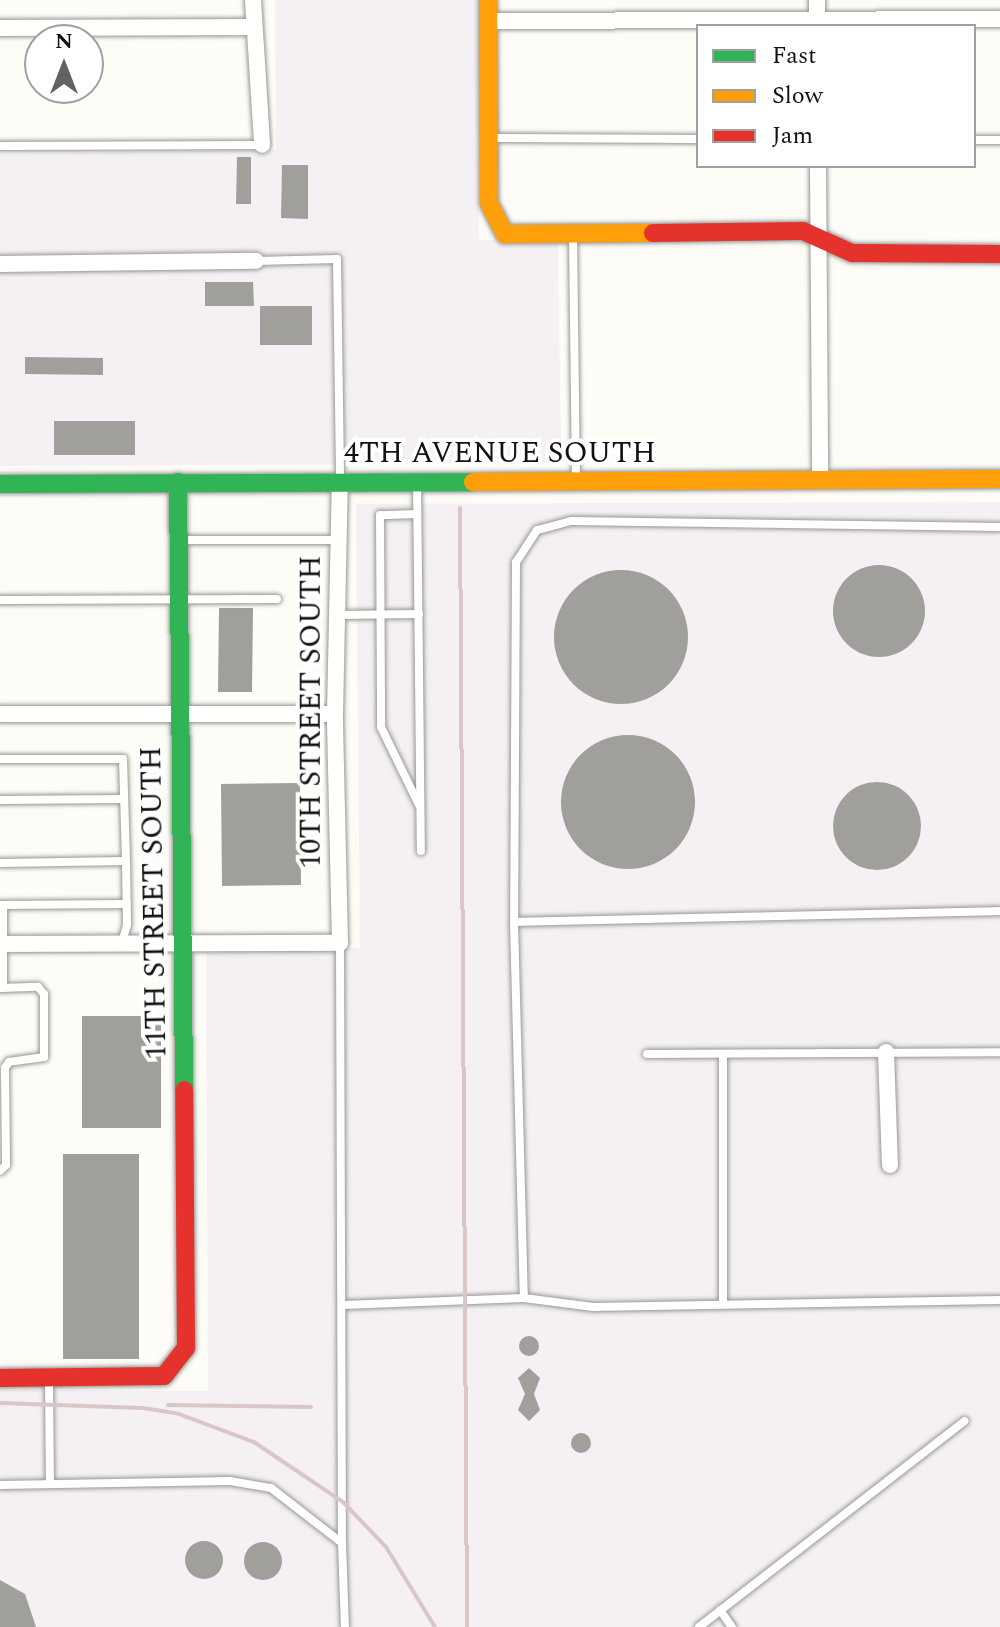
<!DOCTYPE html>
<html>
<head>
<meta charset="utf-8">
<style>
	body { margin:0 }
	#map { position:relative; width:1000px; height:1627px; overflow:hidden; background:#fdfcf7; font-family:Spectral,serif }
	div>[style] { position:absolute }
	.industrial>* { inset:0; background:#f5f0f3 }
	.building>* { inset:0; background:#a19f9c }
	.round { border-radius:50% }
	.roads { filter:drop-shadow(0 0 2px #979795) drop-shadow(0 0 2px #979795) }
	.lane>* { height:8px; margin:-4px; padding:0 4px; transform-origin:4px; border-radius:4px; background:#fffffe }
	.street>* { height:16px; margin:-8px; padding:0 8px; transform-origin:8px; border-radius:8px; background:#fffffe }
	.fast>* { height:18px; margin:-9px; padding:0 9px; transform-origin:9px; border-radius:9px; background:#30b455 }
	.slow>* { height:18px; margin:-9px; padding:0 9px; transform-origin:9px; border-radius:9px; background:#ff9f0a }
	.jam>* { height:18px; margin:-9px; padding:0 9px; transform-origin:9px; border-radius:9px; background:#e5322d }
	.rail>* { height:4px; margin:-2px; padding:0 2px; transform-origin:2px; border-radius:2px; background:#d9c6c7 }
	span { translate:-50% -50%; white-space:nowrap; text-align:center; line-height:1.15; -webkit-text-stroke:8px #fff; paint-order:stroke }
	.street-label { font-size:30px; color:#111 }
	.legend { position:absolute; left:696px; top:24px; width:280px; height:144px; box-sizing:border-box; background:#fff; border:2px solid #a0a0a0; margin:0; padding:10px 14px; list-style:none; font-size:24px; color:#111 }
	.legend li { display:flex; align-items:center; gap:16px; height:40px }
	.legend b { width:40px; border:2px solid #a0a0a0 }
	.north { position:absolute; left:24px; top:24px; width:80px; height:80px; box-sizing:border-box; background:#fff; border:2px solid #a0a0a0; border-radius:50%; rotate:0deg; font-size:22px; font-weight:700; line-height:32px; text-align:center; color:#111 }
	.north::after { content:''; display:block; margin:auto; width:28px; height:36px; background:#646362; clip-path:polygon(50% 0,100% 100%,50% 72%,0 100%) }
</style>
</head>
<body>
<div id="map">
	<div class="industrial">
		<i style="clip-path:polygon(275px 0,476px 0,479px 240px,558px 240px,561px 463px,0 466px,0 154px,276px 150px)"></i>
		<i style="clip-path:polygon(1000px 502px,1000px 1627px,0 1627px,0 1390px,208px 1391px,206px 950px,360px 948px,356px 504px)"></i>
	</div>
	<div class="building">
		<i style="clip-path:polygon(237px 157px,251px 157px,251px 204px,236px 204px)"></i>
		<i style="clip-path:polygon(282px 165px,308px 165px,308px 219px,281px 218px)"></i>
		<i style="clip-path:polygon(205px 282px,253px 282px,254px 306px,205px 306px)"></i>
		<i style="clip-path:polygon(260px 306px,312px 306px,312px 345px,260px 345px)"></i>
		<i style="clip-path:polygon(25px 357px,103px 358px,103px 375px,25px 374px)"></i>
		<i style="clip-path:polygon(54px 421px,135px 421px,135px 455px,54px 455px)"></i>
		<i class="round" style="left:833px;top:565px;width:92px;height:92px"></i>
		<i class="round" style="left:554px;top:570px;width:134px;height:134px"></i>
		<i style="clip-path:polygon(219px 608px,253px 608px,252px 692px,218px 692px)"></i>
		<i class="round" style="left:561px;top:735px;width:134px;height:134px"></i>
		<i class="round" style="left:833px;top:782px;width:88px;height:88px"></i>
		<i style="clip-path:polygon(300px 783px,301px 885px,222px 886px,221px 784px)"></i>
		<i style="clip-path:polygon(82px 1016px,161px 1016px,161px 1128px,82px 1128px)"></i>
		<i style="clip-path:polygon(63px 1154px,139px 1154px,139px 1359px,63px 1359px)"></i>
		<i class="round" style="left:519px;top:1336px;width:20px;height:20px"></i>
		<i style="clip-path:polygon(529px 1368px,540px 1378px,534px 1394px,540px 1410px,529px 1421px,518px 1410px,525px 1394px,518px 1378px)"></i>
		<i class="round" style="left:571px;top:1433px;width:20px;height:20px"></i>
		<i class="round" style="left:185px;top:1541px;width:38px;height:38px"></i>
		<i class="round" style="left:244px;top:1542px;width:38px;height:38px"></i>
		<i style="clip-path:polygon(0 1580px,25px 1594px,36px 1627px,0 1627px)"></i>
	</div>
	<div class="roads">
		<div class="lane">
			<i style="left:490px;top:138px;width:208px;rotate:0.3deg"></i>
			<i style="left:974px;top:140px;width:26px"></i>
			<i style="left:0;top:146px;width:262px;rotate:-0.2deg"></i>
			<i style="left:573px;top:236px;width:242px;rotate:89.3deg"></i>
			<i style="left:256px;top:261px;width:81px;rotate:-1.4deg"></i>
			<i style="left:337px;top:259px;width:221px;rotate:89.2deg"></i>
			<i style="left:417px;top:482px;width:369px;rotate:89.4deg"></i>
			<i style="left:417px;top:514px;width:37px;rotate:178deg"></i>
			<i style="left:380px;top:515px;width:212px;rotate:89.7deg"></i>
			<i style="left:381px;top:727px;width:87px;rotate:64deg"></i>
			<i style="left:1000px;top:527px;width:429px;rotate:-179.2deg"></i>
			<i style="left:571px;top:521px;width:35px;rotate:165deg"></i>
			<i style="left:537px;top:530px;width:38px;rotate:123deg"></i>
			<i style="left:516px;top:562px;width:360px;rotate:90.3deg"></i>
			<i style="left:514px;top:922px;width:376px;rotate:88.5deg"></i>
			<i style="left:524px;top:1298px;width:70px;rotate:7.4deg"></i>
			<i style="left:593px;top:1307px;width:407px;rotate:-1deg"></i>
			<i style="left:180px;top:540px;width:158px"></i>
			<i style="left:0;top:600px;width:277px;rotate:-0.2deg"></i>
			<i style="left:338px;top:615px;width:81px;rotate:-0.7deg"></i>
			<i style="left:0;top:759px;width:123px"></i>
			<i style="left:123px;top:759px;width:102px;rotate:88.3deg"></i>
			<i style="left:0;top:800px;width:124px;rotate:-0.5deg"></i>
			<i style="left:0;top:863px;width:126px;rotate:-0.9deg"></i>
			<i style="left:126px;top:861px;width:64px;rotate:89.1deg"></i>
			<i style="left:127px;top:925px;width:19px;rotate:106deg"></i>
			<i style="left:0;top:905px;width:127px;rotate:-0.5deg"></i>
			<i style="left:514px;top:922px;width:486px;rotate:-1.3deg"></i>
			<i style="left:340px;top:943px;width:600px;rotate:89.81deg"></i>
			<i style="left:0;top:988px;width:38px;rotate:-2deg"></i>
			<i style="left:38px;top:987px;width:9px;rotate:49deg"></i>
			<i style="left:44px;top:994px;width:63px;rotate:90deg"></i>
			<i style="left:44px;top:1057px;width:35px;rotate:172deg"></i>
			<i style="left:9px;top:1062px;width:7px;rotate:124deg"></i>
			<i style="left:5px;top:1068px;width:97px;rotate:89.4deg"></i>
			<i style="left:6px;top:1165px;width:8px;rotate:135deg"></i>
			<i style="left:3px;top:988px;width:83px;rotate:-90deg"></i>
			<i style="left:647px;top:1054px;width:353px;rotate:-0.3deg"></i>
			<i style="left:723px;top:1054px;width:248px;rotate:90deg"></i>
			<i style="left:343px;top:1305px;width:181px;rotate:-2.2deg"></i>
			<i style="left:49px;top:1379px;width:105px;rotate:89.5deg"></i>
			<i style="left:0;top:1485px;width:230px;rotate:-1deg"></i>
			<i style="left:230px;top:1481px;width:42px;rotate:9.7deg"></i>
			<i style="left:271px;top:1488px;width:90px;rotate:37.8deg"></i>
			<i style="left:342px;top:1543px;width:84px;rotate:88deg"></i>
			<i style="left:720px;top:1610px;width:21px;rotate:55deg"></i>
			<i style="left:699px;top:1627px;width:336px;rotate:-37.8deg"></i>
		</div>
		<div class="street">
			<i style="left:253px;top:0;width:145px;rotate:86.4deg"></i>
			<i style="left:817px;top:0;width:26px;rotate:90deg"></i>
			<i style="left:488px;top:21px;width:512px;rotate:-0.22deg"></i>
			<i style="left:0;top:28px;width:253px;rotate:-0.2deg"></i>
			<i style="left:818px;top:166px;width:314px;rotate:89.6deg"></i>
			<i style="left:0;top:264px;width:256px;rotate:-0.7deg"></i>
			<i style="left:0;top:714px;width:335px"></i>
			<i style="left:0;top:944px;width:340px;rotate:-0.2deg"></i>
			<i style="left:340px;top:943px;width:229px;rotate:-91.3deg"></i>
			<i style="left:335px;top:714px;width:233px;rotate:-88.8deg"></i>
			<i style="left:886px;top:1052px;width:113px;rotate:88deg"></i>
		</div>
		<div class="fast">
			<i style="left:178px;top:482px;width:608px;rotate:89.43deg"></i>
			<i style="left:0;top:484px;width:473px;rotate:-0.2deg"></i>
		</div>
		<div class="slow">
			<i style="left:488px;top:0;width:203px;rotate:89.7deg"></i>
			<i style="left:489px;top:203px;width:35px;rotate:63deg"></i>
			<i style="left:505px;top:234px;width:148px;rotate:-0.4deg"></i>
			<i style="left:473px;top:482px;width:527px;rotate:-0.33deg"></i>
		</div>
		<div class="jam">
			<i style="left:653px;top:233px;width:150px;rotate:-0.8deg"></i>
			<i style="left:803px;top:231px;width:54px;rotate:24.2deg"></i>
			<i style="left:852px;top:253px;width:148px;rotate:0.4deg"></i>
			<i style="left:0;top:1378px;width:164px;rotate:-0.7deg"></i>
			<i style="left:164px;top:1376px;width:36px;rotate:-52deg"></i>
			<i style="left:186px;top:1348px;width:258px;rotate:-90.4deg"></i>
		</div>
	</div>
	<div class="rail">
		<i style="left:460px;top:508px;width:1119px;rotate:89.64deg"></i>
		<i style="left:0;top:1403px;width:143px;rotate:2deg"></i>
		<i style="left:143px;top:1408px;width:36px;rotate:9deg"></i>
		<i style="left:179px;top:1414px;width:80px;rotate:20.5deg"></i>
		<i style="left:254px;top:1442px;width:107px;rotate:34deg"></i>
		<i style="left:343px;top:1502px;width:62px;rotate:46.3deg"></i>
		<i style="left:386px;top:1547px;width:94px;rotate:58.5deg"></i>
		<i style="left:168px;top:1405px;width:143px;rotate:0.8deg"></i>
	</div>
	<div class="street-label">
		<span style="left:500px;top:453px">4TH AVENUE SOUTH</span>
		<span style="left:311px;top:712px;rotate:-90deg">10TH STREET SOUTH</span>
		<span style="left:154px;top:903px;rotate:-91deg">11TH STREET SOUTH</span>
	</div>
	<ul class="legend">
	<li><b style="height:10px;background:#30b455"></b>Fast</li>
	<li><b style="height:10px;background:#ff9f0a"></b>Slow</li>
	<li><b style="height:10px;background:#e5322d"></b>Jam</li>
	</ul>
	<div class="north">N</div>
</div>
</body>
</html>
